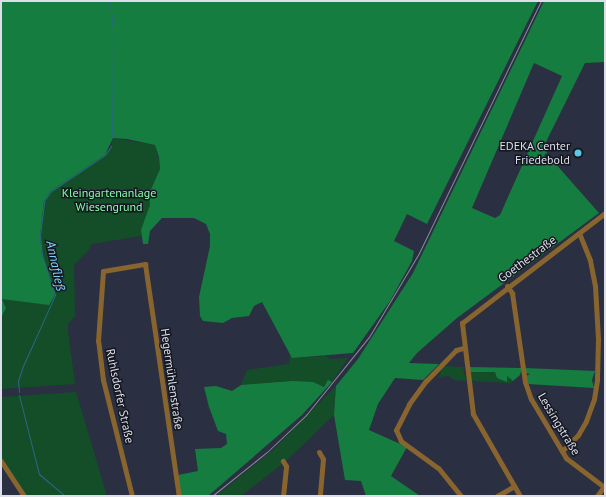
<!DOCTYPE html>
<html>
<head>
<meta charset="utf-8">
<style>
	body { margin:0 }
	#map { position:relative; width:606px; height:497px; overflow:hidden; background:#2a2f41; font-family:"PT Sans",sans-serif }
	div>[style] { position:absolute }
	.green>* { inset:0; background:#144e29 }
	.forest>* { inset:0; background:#167d40 }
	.stream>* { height:1px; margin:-0.5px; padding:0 0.5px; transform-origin:0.5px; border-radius:0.5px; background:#2b6885 }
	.minor>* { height:5px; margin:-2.5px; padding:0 2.5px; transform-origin:2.5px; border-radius:2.5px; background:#88642e }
	.tram>* { height:1px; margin:-0.5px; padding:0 0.5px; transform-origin:0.5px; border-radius:0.5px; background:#888b9a }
	.dots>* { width:11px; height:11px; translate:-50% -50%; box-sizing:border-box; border:2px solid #151820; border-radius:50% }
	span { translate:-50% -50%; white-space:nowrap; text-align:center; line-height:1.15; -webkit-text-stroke:3px #151820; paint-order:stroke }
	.poi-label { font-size:12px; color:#dcdfeb }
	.right { translate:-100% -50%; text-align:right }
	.park-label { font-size:12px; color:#85fda9 }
	.street-label { font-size:12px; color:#dcdfeb }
	.water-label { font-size:13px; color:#81cff7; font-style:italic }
	.frame { position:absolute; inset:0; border:2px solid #dcdfeb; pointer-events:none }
</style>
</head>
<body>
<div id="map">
	<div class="green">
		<i style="clip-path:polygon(113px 138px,155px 145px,159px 159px,160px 169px,149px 194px,150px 205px,141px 236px,91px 244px,89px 250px,74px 265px,75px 316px,68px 324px,68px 331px,75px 384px,1px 389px,1px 318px,6px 308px,2px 299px,55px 295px,42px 255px,40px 236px,44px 201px,51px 191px,105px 155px,111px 147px)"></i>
		<i style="clip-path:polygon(290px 354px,292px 358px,325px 356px,331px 359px,348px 358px,332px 382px,328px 381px,324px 387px,313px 382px,241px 385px,247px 370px,289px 364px)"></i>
		<i style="clip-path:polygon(443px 366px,463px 367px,466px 381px,454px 380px,449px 376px,439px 377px)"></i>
		<i style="clip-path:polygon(470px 372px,495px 372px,497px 378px,502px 379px,507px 376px,513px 381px,511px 383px,469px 381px)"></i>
		<i style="clip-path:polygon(336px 386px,334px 415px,286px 461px,241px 496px,216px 496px,274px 449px)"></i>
		<i style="clip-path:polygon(76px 392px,107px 496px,27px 496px,1px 457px,1px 397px)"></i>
	</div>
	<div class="forest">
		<i style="clip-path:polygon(1px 1px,538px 1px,427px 224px,407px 214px,394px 241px,414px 251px,412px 261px,390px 301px,353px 353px,292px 358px,262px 302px,254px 306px,249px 316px,232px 318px,223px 323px,203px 321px,200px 316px,199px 297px,210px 246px,210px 234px,206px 224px,194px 218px,162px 218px,150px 231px,148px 244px,143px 244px,141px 230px,150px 205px,149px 194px,160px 169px,159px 157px,155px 145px,127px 139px,113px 138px,105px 155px,51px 191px,44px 201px,40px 236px,42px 255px,55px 295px,49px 305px,2px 299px,6px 308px,1px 318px)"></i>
		<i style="clip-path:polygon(evenodd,544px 1px,605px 1px,605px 62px,585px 63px,545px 144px,547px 153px,544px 155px,550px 165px,554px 162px,599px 213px,457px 318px,417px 353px,409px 363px,439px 364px,423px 380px,395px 378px,378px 404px,369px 430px,407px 447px,391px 476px,420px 496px,366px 496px,361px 481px,345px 480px,334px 415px,336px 386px,358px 359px,413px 273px,544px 1px,534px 63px,562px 76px,500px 215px,495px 218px,472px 208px,534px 63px)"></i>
		<i style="clip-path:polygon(468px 367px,522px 368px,520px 375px,513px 381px,507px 376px,507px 382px,497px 378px,495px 372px,469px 372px)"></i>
		<i style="clip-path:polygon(525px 368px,595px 371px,592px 380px,594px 388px,528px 384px,526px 376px,530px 374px,526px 373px)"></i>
		<i style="clip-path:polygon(328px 380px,332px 382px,302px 415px,208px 496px,181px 496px,178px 475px,198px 471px,195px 449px,221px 448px,227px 444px,226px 434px,218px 431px,209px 407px,204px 387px,216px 386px,232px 391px,241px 385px,293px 381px,313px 382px,324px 387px)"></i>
	</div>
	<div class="stream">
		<i style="left:110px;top:1px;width:31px;rotate:84deg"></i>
		<i style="left:113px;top:32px;width:105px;rotate:90.5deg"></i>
		<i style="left:19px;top:392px;width:11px;rotate:-95deg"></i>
		<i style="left:18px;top:381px;width:16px;rotate:-72deg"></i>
		<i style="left:23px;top:366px;width:78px;rotate:-65.7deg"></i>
		<i style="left:55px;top:295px;width:42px;rotate:-108deg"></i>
		<i style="left:42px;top:255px;width:19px;rotate:-96deg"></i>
		<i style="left:40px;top:236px;width:35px;rotate:-83deg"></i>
		<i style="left:44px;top:201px;width:12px;rotate:-55deg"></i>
		<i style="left:51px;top:191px;width:65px;rotate:-33.7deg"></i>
		<i style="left:105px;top:155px;width:11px;rotate:-56deg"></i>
		<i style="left:19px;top:395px;width:81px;rotate:75.8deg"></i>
		<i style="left:39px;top:474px;width:34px;rotate:40deg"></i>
	</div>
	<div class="minor">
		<i style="left:507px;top:286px;width:9px;rotate:54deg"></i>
		<i style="left:512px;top:293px;width:90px;rotate:81.7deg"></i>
		<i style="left:525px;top:382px;width:18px;rotate:71deg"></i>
		<i style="left:531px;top:399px;width:69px;rotate:59.3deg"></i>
		<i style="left:566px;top:458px;width:48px;rotate:37.3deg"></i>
		<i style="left:562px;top:451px;width:23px;rotate:-45deg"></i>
		<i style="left:578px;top:435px;width:16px;rotate:-60deg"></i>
		<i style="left:586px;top:421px;width:23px;rotate:-70deg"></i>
		<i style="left:594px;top:399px;width:20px;rotate:-81deg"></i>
		<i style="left:597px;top:379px;width:40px;rotate:-88.6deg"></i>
		<i style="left:598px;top:339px;width:53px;rotate:-93.2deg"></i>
		<i style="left:595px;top:286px;width:26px;rotate:-101deg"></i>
		<i style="left:590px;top:260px;width:29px;rotate:-112deg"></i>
		<i style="left:319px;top:452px;width:8px;rotate:60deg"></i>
		<i style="left:323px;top:459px;width:37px;rotate:95deg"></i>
		<i style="left:1px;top:461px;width:42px;rotate:56.7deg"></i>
		<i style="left:132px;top:496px;width:120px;rotate:-104deg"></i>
		<i style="left:103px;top:380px;width:39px;rotate:-97deg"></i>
		<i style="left:98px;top:341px;width:70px;rotate:-85.9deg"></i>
		<i style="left:103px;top:271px;width:43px;rotate:-9.5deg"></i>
		<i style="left:145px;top:264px;width:234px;rotate:81.7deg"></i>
		<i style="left:283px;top:496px;width:30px;rotate:-84deg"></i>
		<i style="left:286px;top:466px;width:6px;rotate:-121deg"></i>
		<i style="left:461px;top:496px;width:36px;rotate:-129deg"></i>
		<i style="left:438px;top:468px;width:46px;rotate:-143.9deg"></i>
		<i style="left:401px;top:441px;width:12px;rotate:-114deg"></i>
		<i style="left:396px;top:430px;width:29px;rotate:-63deg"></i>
		<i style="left:409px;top:404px;width:29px;rotate:-54deg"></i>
		<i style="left:426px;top:381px;width:43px;rotate:-45.9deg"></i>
		<i style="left:456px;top:350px;width:7px;rotate:-16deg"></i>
		<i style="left:497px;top:496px;width:20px;rotate:-30deg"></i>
		<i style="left:520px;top:496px;width:95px;rotate:-119.8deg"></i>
		<i style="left:473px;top:414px;width:92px;rotate:-96.9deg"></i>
		<i style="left:462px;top:323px;width:180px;rotate:-37.6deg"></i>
		<i style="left:597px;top:496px;width:14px;rotate:-54deg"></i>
	</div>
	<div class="tram">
		<i style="left:212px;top:496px;width:70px;rotate:-38.7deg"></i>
		<i style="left:267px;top:452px;width:54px;rotate:-43.5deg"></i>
		<i style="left:306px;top:415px;width:100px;rotate:-51.1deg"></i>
		<i style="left:369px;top:337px;width:98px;rotate:-59.2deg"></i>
		<i style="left:419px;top:253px;width:280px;rotate:-64.2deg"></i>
	</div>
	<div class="dots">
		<i style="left:578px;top:153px;background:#59c8e4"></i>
	</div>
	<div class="poi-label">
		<span class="right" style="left:570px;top:153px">EDEKA Center<br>Friedebold</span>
	</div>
	<div class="park-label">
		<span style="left:109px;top:200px">Kleingartenanlage<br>Wiesengrund</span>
	</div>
	<div class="street-label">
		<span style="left:527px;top:259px;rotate:-37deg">Goethestraße</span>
		<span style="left:172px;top:379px;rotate:82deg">Hegermühlenstraße</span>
		<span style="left:120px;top:396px;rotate:78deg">Ruhlsdorfer Straße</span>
		<span style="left:559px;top:424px;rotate:59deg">Lessingstraße</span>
	</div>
	<div class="water-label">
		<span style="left:55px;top:266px;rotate:78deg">Annafließ</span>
	</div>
	<div class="frame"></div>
</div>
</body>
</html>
